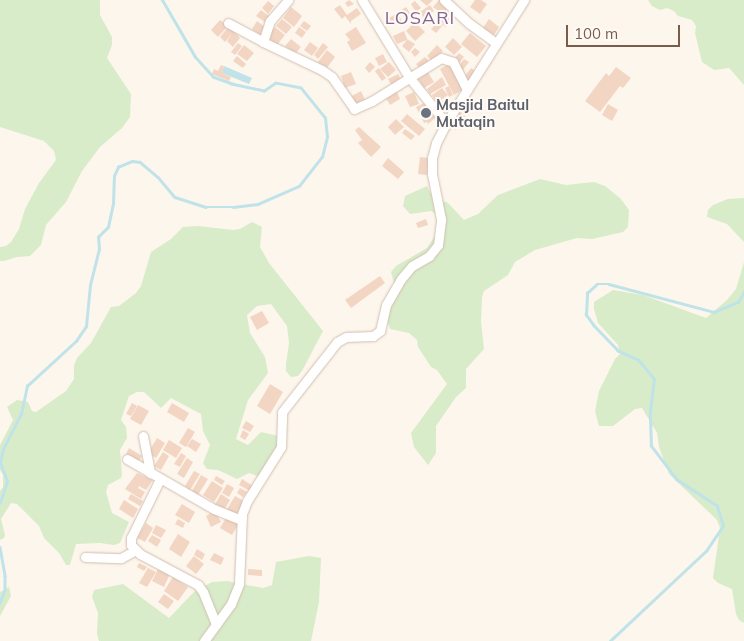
<!DOCTYPE html>
<html>
<head>
<meta charset="utf-8">
<style>
	body { margin:0 }
	#map { position:relative; width:744px; height:641px; overflow:hidden; background:#fdf6ec; font-family:Mulish,sans-serif }
	div>[style] { position:absolute }
	.green>* { inset:0; background:#d8ecc9 }
	.water>* { inset:0; background:#bfe3e8 }
	.stream>* { height:2.5px; margin:-1.25px; padding:0 1.25px; transform-origin:1.25px; border-radius:1.25px; background:#bfe3e8 }
	.building>* { inset:0; background:#f3d5c3 }
	.roads { filter:drop-shadow(0 0 1px #d1beb0) drop-shadow(0 0 1px #d1beb0) }
	.minor>* { height:9px; margin:-4.5px; padding:0 4.5px; transform-origin:4.5px; border-radius:4.5px; background:#fff }
	.dots>* { width:14px; height:14px; translate:-50% -50%; box-sizing:border-box; border:2px solid #fffaf3; border-radius:50% }
	span { translate:-50% -50%; white-space:nowrap; text-align:center; line-height:1.15; -webkit-text-stroke:4px #fffaf3; paint-order:stroke }
	.worship-label { font-size:15px; color:#5b616d; font-weight:700 }
	.left { translate:0 -50%; text-align:left }
	.quarter-label { font-size:18px; color:#846695; letter-spacing:1px }
	.scale { position:absolute; left:566px; top:25px; width:114px; height:22px; box-sizing:border-box; border:2px solid #7a5c4d; border-top:0; padding-left:6px; font-size:15px; line-height:18px; white-space:nowrap; color:#7a5c4d; -webkit-text-stroke:4px #fffaf3; paint-order:stroke }
</style>
</head>
<body>
<div id="map">
	<div class="green">
		<i style="clip-path:polygon(0 0,100px 0,100px 15px,112px 37px,112px 45px,107px 58px,131px 94px,130px 117px,122px 128px,100px 147px,82px 171px,66px 202px,46px 225px,41px 245px,30px 256px,17px 257px,4px 261px,0 261px,0 247px,6px 246px,11px 242px,19px 229px,25px 209px,39px 183px,56px 160px,54px 151px,44px 141px,0 127px)"></i>
		<i style="clip-path:polygon(648px 0,744px 0,744px 85px,729px 68px,714px 70px,702px 62px,695px 33px,696px 26px,692px 20px,678px 16px,674px 11px,667px 8px,660px 10px,652px 6px)"></i>
		<i style="clip-path:polygon(540px 179px,566px 185px,594px 182px,605px 186px,621px 199px,629px 210px,628px 227px,623px 232px,592px 239px,577px 238px,535px 250px,515px 262px,508px 275px,484px 291px,482px 297px,481px 321px,484px 349px,466px 369px,466px 388px,456px 397px,436px 426px,436px 453px,428px 465px,414px 447px,411px 433px,447px 384px,437px 370px,431px 367px,418px 347px,417px 340px,409px 333px,390px 329px,386px 315px,396px 291px,391px 272px,396px 266px,427px 248px,436px 234px,437px 215px,431px 211px,410px 214px,403px 206px,405px 196px,427px 186px,435px 201px,447px 202px,464px 220px,478px 214px,498px 195px)"></i>
		<i style="clip-path:polygon(744px 198px,744px 242px,727px 224px,707px 217px,708px 210px,713px 205px,728px 199px)"></i>
		<i style="clip-path:polygon(252px 222px,262px 227px,260px 247px,269px 263px,323px 331px,302px 371px,298px 376px,291px 377px,286px 371px,286px 364px,289px 343px,287px 326px,271px 304px,257px 306px,247px 315px,250px 333px,265px 357px,268px 373px,248px 400px,236px 439px,248px 445px,261px 432px,278px 436px,278px 446px,260px 477px,249px 473px,237px 479px,218px 470px,207px 469px,203px 463px,210px 445px,203px 431px,201px 414px,171px 398px,161px 408px,144px 392px,137px 392px,129px 396px,121px 420px,126px 427px,127px 438px,120px 450px,122px 475px,121px 478px,108px 485px,106px 492px,112px 513px,129px 522px,120px 543px,114px 545px,100px 543px,76px 544px,70px 565px,66px 565px,59px 553px,44px 538px,39px 526px,17px 504px,11px 503px,1px 519px,5px 535px,4px 538px,0 540px,0 491px,3px 487px,3px 475px,0 470px,0 445px,13px 420px,7px 407px,17px 400px,28px 402px,32px 411px,36px 412px,66px 391px,74px 379px,74px 365px,77px 358px,91px 343px,111px 307px,119px 306px,136px 293px,141px 286px,151px 252px,171px 239px,183px 227px,198px 226px,233px 230px,240px 229px)"></i>
		<i style="clip-path:polygon(744px 262px,744px 623px,739px 620px,736px 614px,732px 589px,718px 583px,713px 578px,720px 528px,717px 520px,669px 474px,659px 447px,657px 433px,642px 408px,635px 409px,613px 426px,599px 426px,595px 411px,599px 391px,615px 359px,620px 354px,618px 345px,598px 323px,594px 309px,594px 302px,613px 290px,643px 295px,706px 318px,727px 300px,736px 289px)"></i>
		<i style="clip-path:polygon(309px 556px,321px 558px,319px 602px,311px 641px,99px 641px,97px 634px,98px 613px,92px 597px,94px 590px,123px 584px,169px 618px,194px 592px,212px 582px,227px 581px,263px 588px,272px 585px,276px 562px)"></i>
		<i style="clip-path:polygon(9px 587px,11px 596px,0 616px,0 592px)"></i>
	</div>
	<div class="water">
		<i style="clip-path:polygon(224px 66px,252px 78px,249px 84px,222px 73px)"></i>
	</div>
	<div class="stream">
		<i style="left:0;top:503px;width:23px;rotate:-72deg"></i>
		<i style="left:7px;top:481px;width:19px;rotate:-111deg"></i>
		<i style="left:0;top:463px;width:14px;rotate:-78deg"></i>
		<i style="left:3px;top:449px;width:39px;rotate:-63deg"></i>
		<i style="left:21px;top:414px;width:29px;rotate:-78deg"></i>
		<i style="left:27px;top:386px;width:67px;rotate:-42.6deg"></i>
		<i style="left:76px;top:341px;width:18px;rotate:-56deg"></i>
		<i style="left:86px;top:326px;width:41px;rotate:-84.4deg"></i>
		<i style="left:90px;top:285px;width:36px;rotate:-76deg"></i>
		<i style="left:99px;top:250px;width:13px;rotate:-94deg"></i>
		<i style="left:98px;top:237px;width:14px;rotate:-45deg"></i>
		<i style="left:108px;top:227px;width:24px;rotate:-78deg"></i>
		<i style="left:113px;top:204px;width:28px;rotate:-88deg"></i>
		<i style="left:114px;top:176px;width:10px;rotate:-66deg"></i>
		<i style="left:118px;top:167px;width:15px;rotate:-23deg"></i>
		<i style="left:132px;top:161px;width:8px;rotate:7deg"></i>
		<i style="left:140px;top:162px;width:23px;rotate:40deg"></i>
		<i style="left:158px;top:177px;width:26px;rotate:50deg"></i>
		<i style="left:175px;top:197px;width:32px;rotate:18deg"></i>
		<i style="left:205px;top:207px;width:28px"></i>
		<i style="left:233px;top:207px;width:25px;rotate:-7deg"></i>
		<i style="left:258px;top:204px;width:45px;rotate:-23.7deg"></i>
		<i style="left:299px;top:186px;width:37px;rotate:-52deg"></i>
		<i style="left:322px;top:157px;width:21px;rotate:-76deg"></i>
		<i style="left:327px;top:137px;width:19px;rotate:-96deg"></i>
		<i style="left:325px;top:118px;width:38px;rotate:-129deg"></i>
		<i style="left:301px;top:88px;width:25px;rotate:-169deg"></i>
		<i style="left:276px;top:83px;width:14px;rotate:146deg"></i>
		<i style="left:264px;top:91px;width:33px;rotate:-168deg"></i>
		<i style="left:232px;top:84px;width:20px;rotate:-160deg"></i>
		<i style="left:213px;top:77px;width:27px;rotate:-132deg"></i>
		<i style="left:195px;top:57px;width:66px;rotate:-120.1deg"></i>
		<i style="left:0;top:547px;width:29px;rotate:80deg"></i>
		<i style="left:5px;top:576px;width:14px;rotate:90deg"></i>
		<i style="left:5px;top:590px;width:14px;rotate:111deg"></i>
		<i style="left:610px;top:641px;width:132px;rotate:-43.2deg"></i>
		<i style="left:706px;top:551px;width:30px;rotate:-56deg"></i>
		<i style="left:723px;top:526px;width:21px;rotate:-107deg"></i>
		<i style="left:717px;top:506px;width:48px;rotate:-147deg"></i>
		<i style="left:677px;top:480px;width:43px;rotate:-127.4deg"></i>
		<i style="left:651px;top:446px;width:35px;rotate:-92deg"></i>
		<i style="left:650px;top:411px;width:32px;rotate:-83deg"></i>
		<i style="left:654px;top:379px;width:25px;rotate:-130deg"></i>
		<i style="left:638px;top:360px;width:22px;rotate:-156deg"></i>
		<i style="left:618px;top:351px;width:35px;rotate:-134deg"></i>
		<i style="left:594px;top:326px;width:14px;rotate:-126deg"></i>
		<i style="left:586px;top:315px;width:22px;rotate:-87deg"></i>
		<i style="left:587px;top:293px;width:13px;rotate:-42deg"></i>
		<i style="left:597px;top:284px;width:12px"></i>
		<i style="left:609px;top:284px;width:109px;rotate:14.9deg"></i>
		<i style="left:714px;top:312px;width:26px;rotate:-23deg"></i>
		<i style="left:738px;top:302px;width:12px;rotate:-59deg"></i>
	</div>
	<div class="building">
		<i style="clip-path:polygon(349px 0,354px 4px,348px 7px,345px 3px)"></i>
		<i style="clip-path:polygon(420px 0,433px 0,427px 6px)"></i>
		<i style="clip-path:polygon(439px 0,448px 8px,443px 14px,433px 7px)"></i>
		<i style="clip-path:polygon(475px 0,481px 0,487px 4px,480px 14px,470px 7px)"></i>
		<i style="clip-path:polygon(268px 1px,274px 6px,268px 14px,262px 8px)"></i>
		<i style="clip-path:polygon(415px 1px,421px 8px,416px 12px,411px 4px)"></i>
		<i style="clip-path:polygon(340px 5px,347px 15px,357px 8px,361px 14px,351px 21px,351px 24px,345px 16px,342px 19px,334px 9px)"></i>
		<i style="clip-path:polygon(430px 5px,434px 11px,424px 18px,420px 12px)"></i>
		<i style="clip-path:polygon(291px 7px,302px 16px,294px 27px,283px 18px)"></i>
		<i style="clip-path:polygon(406px 7px,411px 15px,405px 19px,400px 11px)"></i>
		<i style="clip-path:polygon(261px 10px,269px 16px,265px 22px,256px 16px)"></i>
		<i style="clip-path:polygon(398px 13px,402px 22px,394px 26px,389px 18px)"></i>
		<i style="clip-path:polygon(448px 17px,451px 23px,445px 27px,441px 21px)"></i>
		<i style="clip-path:polygon(282px 19px,292px 27px,286px 34px,276px 26px)"></i>
		<i style="clip-path:polygon(489px 19px,499px 27px,494px 35px,483px 28px)"></i>
		<i style="clip-path:polygon(220px 20px,228px 26px,218px 37px,211px 30px)"></i>
		<i style="clip-path:polygon(257px 21px,265px 27px,260px 35px,252px 29px)"></i>
		<i style="clip-path:polygon(304px 21px,311px 26px,307px 31px,300px 26px)"></i>
		<i style="clip-path:polygon(439px 21px,443px 25px,436px 33px,431px 29px)"></i>
		<i style="clip-path:polygon(415px 22px,425px 32px,415px 41px,406px 31px)"></i>
		<i style="clip-path:polygon(229px 26px,240px 38px,233px 47px,227px 41px,232px 34px,225px 42px,220px 37px)"></i>
		<i style="clip-path:polygon(275px 27px,285px 35px,277px 45px,267px 37px)"></i>
		<i style="clip-path:polygon(299px 27px,306px 32px,302px 38px,295px 33px)"></i>
		<i style="clip-path:polygon(356px 27px,366px 43px,352px 51px,347px 42px,350px 40px,345px 34px)"></i>
		<i style="clip-path:polygon(404px 31px,407px 39px,415px 44px,409px 52px,402px 46px,407px 40px,397px 44px,393px 36px)"></i>
		<i style="clip-path:polygon(470px 33px,486px 46px,477px 57px,461px 44px)"></i>
		<i style="clip-path:polygon(453px 38px,462px 47px,454px 55px,445px 47px)"></i>
		<i style="clip-path:polygon(291px 39px,301px 47px,295px 54px,285px 46px)"></i>
		<i style="clip-path:polygon(310px 42px,318px 48px,312px 56px,304px 50px)"></i>
		<i style="clip-path:polygon(238px 43px,242px 46px,235px 55px,231px 52px)"></i>
		<i style="clip-path:polygon(323px 43px,328px 47px,318px 59px,314px 55px)"></i>
		<i style="clip-path:polygon(244px 45px,254px 53px,247px 61px,237px 54px)"></i>
		<i style="clip-path:polygon(437px 45px,443px 51px,433px 62px,427px 56px)"></i>
		<i style="clip-path:polygon(415px 48px,420px 52px,415px 57px,411px 52px)"></i>
		<i style="clip-path:polygon(327px 50px,335px 57px,326px 69px,318px 62px)"></i>
		<i style="clip-path:polygon(459px 53px,464px 57px,459px 63px,454px 59px)"></i>
		<i style="clip-path:polygon(383px 54px,387px 62px,379px 66px,375px 58px)"></i>
		<i style="clip-path:polygon(237px 56px,246px 64px,243px 68px,233px 61px)"></i>
		<i style="clip-path:polygon(425px 57px,430px 62px,421px 70px,416px 64px)"></i>
		<i style="clip-path:polygon(464px 59px,469px 62px,462px 71px,457px 68px)"></i>
		<i style="clip-path:polygon(370px 62px,375px 67px,369px 73px,365px 68px)"></i>
		<i style="clip-path:polygon(389px 62px,396px 70px,388px 77px,380px 69px)"></i>
		<i style="clip-path:polygon(449px 64px,464px 89px,454px 95px,440px 69px)"></i>
		<i style="clip-path:polygon(221px 65px,224px 66px,222px 73px,231px 77px,229px 81px,212px 74px,214px 69px,218px 71px)"></i>
		<i style="clip-path:polygon(616px 67px,631px 78px,623px 88px,620px 86px,600px 112px,585px 101px,606px 73px,609px 76px)"></i>
		<i style="clip-path:polygon(379px 68px,386px 78px,382px 81px,375px 71px)"></i>
		<i style="clip-path:polygon(471px 68px,475px 71px,469px 81px,464px 77px)"></i>
		<i style="clip-path:polygon(427px 71px,434px 82px,424px 88px,417px 77px)"></i>
		<i style="clip-path:polygon(351px 72px,356px 84px,345px 88px,341px 76px)"></i>
		<i style="clip-path:polygon(398px 74px,402px 81px,392px 86px,388px 79px)"></i>
		<i style="clip-path:polygon(442px 77px,446px 85px,430px 94px,427px 89px)"></i>
		<i style="clip-path:polygon(449px 86px,453px 95px,449px 97px,445px 88px)"></i>
		<i style="clip-path:polygon(442px 88px,448px 95px,437px 103px,432px 95px)"></i>
		<i style="clip-path:polygon(396px 90px,400px 99px,390px 105px,385px 96px)"></i>
		<i style="clip-path:polygon(361px 91px,365px 100px,356px 104px,352px 96px)"></i>
		<i style="clip-path:polygon(414px 92px,419px 104px,410px 107px,405px 96px)"></i>
		<i style="clip-path:polygon(448px 98px,453px 106px,443px 112px,438px 104px)"></i>
		<i style="clip-path:polygon(426px 102px,435px 118px,428px 124px,427px 122px,424px 123px,416px 107px)"></i>
		<i style="clip-path:polygon(608px 104px,618px 110px,612px 121px,602px 115px)"></i>
		<i style="clip-path:polygon(460px 112px,466px 117px,464px 120px,466px 122px,462px 127px,459px 125px,456px 130px,453px 128px,456px 123px,453px 121px)"></i>
		<i style="clip-path:polygon(407px 114px,425px 129px,419px 136px,401px 121px)"></i>
		<i style="clip-path:polygon(396px 119px,404px 127px,395px 135px,388px 127px)"></i>
		<i style="clip-path:polygon(359px 127px,381px 147px,371px 157px,358px 143px,362px 140px,355px 130px)"></i>
		<i style="clip-path:polygon(405px 129px,415px 136px,411px 140px,402px 133px)"></i>
		<i style="clip-path:polygon(420px 157px,429px 158px,427px 175px,418px 174px)"></i>
		<i style="clip-path:polygon(388px 158px,404px 172px,398px 179px,382px 166px)"></i>
		<i style="clip-path:polygon(426px 219px,428px 225px,418px 228px,416px 223px)"></i>
		<i style="clip-path:polygon(380px 276px,385px 283px,351px 308px,345px 300px)"></i>
		<i style="clip-path:polygon(262px 311px,269px 323px,257px 330px,250px 317px)"></i>
		<i style="clip-path:polygon(270px 384px,283px 392px,270px 414px,257px 406px)"></i>
		<i style="clip-path:polygon(132px 403px,137px 406px,131px 416px,126px 414px)"></i>
		<i style="clip-path:polygon(172px 403px,189px 413px,184px 422px,167px 412px)"></i>
		<i style="clip-path:polygon(138px 405px,149px 411px,141px 425px,130px 419px)"></i>
		<i style="clip-path:polygon(246px 421px,254px 426px,250px 432px,242px 428px)"></i>
		<i style="clip-path:polygon(188px 428px,195px 432px,186px 447px,179px 443px)"></i>
		<i style="clip-path:polygon(243px 430px,249px 434px,245px 440px,240px 437px)"></i>
		<i style="clip-path:polygon(157px 438px,165px 443px,156px 458px,148px 453px)"></i>
		<i style="clip-path:polygon(192px 439px,201px 444px,196px 452px,187px 446px)"></i>
		<i style="clip-path:polygon(169px 440px,182px 448px,176px 458px,163px 450px)"></i>
		<i style="clip-path:polygon(129px 448px,142px 456px,139px 461px,126px 454px)"></i>
		<i style="clip-path:polygon(163px 452px,169px 456px,161px 470px,154px 466px)"></i>
		<i style="clip-path:polygon(181px 453px,186px 456px,180px 467px,174px 464px)"></i>
		<i style="clip-path:polygon(187px 458px,193px 462px,184px 478px,177px 474px)"></i>
		<i style="clip-path:polygon(194px 471px,200px 474px,190px 490px,185px 486px)"></i>
		<i style="clip-path:polygon(137px 473px,153px 480px,146px 490px,139px 486px,138px 488px,145px 492px,141px 499px,125px 489px)"></i>
		<i style="clip-path:polygon(201px 475px,208px 479px,198px 495px,192px 491px)"></i>
		<i style="clip-path:polygon(216px 476px,225px 481px,222px 485px,214px 480px)"></i>
		<i style="clip-path:polygon(242px 479px,253px 486px,250px 491px,239px 485px)"></i>
		<i style="clip-path:polygon(212px 481px,223px 488px,214px 502px,203px 495px)"></i>
		<i style="clip-path:polygon(227px 484px,234px 488px,229px 497px,222px 493px)"></i>
		<i style="clip-path:polygon(240px 488px,247px 492px,243px 497px,237px 493px)"></i>
		<i style="clip-path:polygon(131px 494px,143px 501px,140px 506px,128px 499px)"></i>
		<i style="clip-path:polygon(221px 494px,230px 500px,223px 512px,214px 506px)"></i>
		<i style="clip-path:polygon(235px 496px,244px 501px,235px 517px,226px 511px)"></i>
		<i style="clip-path:polygon(124px 500px,138px 509px,133px 518px,119px 509px)"></i>
		<i style="clip-path:polygon(182px 504px,195px 512px,189px 523px,175px 515px)"></i>
		<i style="clip-path:polygon(215px 511px,221px 522px,211px 527px,206px 516px)"></i>
		<i style="clip-path:polygon(227px 516px,239px 523px,232px 535px,220px 528px)"></i>
		<i style="clip-path:polygon(178px 519px,185px 523px,183px 528px,175px 524px)"></i>
		<i style="clip-path:polygon(146px 523px,153px 528px,145px 542px,137px 538px)"></i>
		<i style="clip-path:polygon(156px 525px,166px 530px,161px 538px,152px 533px)"></i>
		<i style="clip-path:polygon(178px 534px,190px 542px,181px 557px,169px 549px)"></i>
		<i style="clip-path:polygon(152px 535px,161px 540px,157px 547px,148px 541px)"></i>
		<i style="clip-path:polygon(197px 549px,205px 554px,202px 560px,194px 555px)"></i>
		<i style="clip-path:polygon(214px 553px,224px 558px,221px 565px,210px 560px)"></i>
		<i style="clip-path:polygon(194px 556px,204px 564px,196px 574px,186px 566px)"></i>
		<i style="clip-path:polygon(139px 563px,147px 567px,144px 571px,137px 567px)"></i>
		<i style="clip-path:polygon(148px 568px,156px 572px,147px 587px,139px 583px)"></i>
		<i style="clip-path:polygon(158px 569px,170px 574px,164px 587px,152px 581px)"></i>
		<i style="clip-path:polygon(248px 569px,262px 570px,262px 576px,248px 575px)"></i>
		<i style="clip-path:polygon(173px 577px,188px 587px,178px 601px,164px 591px)"></i>
		<i style="clip-path:polygon(164px 594px,174px 601px,168px 609px,158px 602px)"></i>
	</div>
	<div class="roads">
		<div class="minor">
			<i style="left:362px;top:0;width:90px;rotate:58.6deg"></i>
			<i style="left:409px;top:77px;width:59px;rotate:51.2deg"></i>
			<i style="left:444px;top:0;width:35px;rotate:43deg"></i>
			<i style="left:470px;top:24px;width:32px;rotate:36deg"></i>
			<i style="left:228px;top:23px;width:40px;rotate:28deg"></i>
			<i style="left:263px;top:42px;width:65px;rotate:25.4deg"></i>
			<i style="left:322px;top:70px;width:12px;rotate:35deg"></i>
			<i style="left:332px;top:77px;width:39px;rotate:55deg"></i>
			<i style="left:354px;top:109px;width:20px;rotate:-24deg"></i>
			<i style="left:372px;top:101px;width:81px;rotate:-31.9deg"></i>
			<i style="left:441px;top:58px;width:13px;rotate:18deg"></i>
			<i style="left:453px;top:62px;width:31px;rotate:63deg"></i>
			<i style="left:263px;top:42px;width:22px;rotate:-72deg"></i>
			<i style="left:270px;top:21px;width:28px;rotate:-49deg"></i>
			<i style="left:143px;top:436px;width:38px;rotate:79deg"></i>
			<i style="left:127px;top:459px;width:100px;rotate:29.9deg"></i>
			<i style="left:214px;top:509px;width:29px;rotate:22deg"></i>
			<i style="left:160px;top:479px;width:66px;rotate:116.2deg"></i>
			<i style="left:131px;top:538px;width:7px;rotate:90deg"></i>
			<i style="left:131px;top:545px;width:13px;rotate:45deg"></i>
			<i style="left:140px;top:554px;width:66px;rotate:28.1deg"></i>
			<i style="left:198px;top:585px;width:9px;rotate:54deg"></i>
			<i style="left:203px;top:592px;width:35px;rotate:68deg"></i>
			<i style="left:85px;top:557px;width:36px;rotate:2deg"></i>
			<i style="left:121px;top:558px;width:17px;rotate:-28deg"></i>
			<i style="left:204px;top:641px;width:46px;rotate:-53.9deg"></i>
			<i style="left:231px;top:604px;width:22px;rotate:-68deg"></i>
			<i style="left:239px;top:584px;width:70px;rotate:-87.5deg"></i>
			<i style="left:242px;top:514px;width:14px;rotate:-69deg"></i>
			<i style="left:247px;top:501px;width:64px;rotate:-57.8deg"></i>
			<i style="left:281px;top:447px;width:35px;rotate:-88deg"></i>
			<i style="left:282px;top:412px;width:89px;rotate:-51.8deg"></i>
			<i style="left:337px;top:342px;width:10px;rotate:-29deg"></i>
			<i style="left:346px;top:337px;width:27px;rotate:-2deg"></i>
			<i style="left:373px;top:336px;width:9px;rotate:-36deg"></i>
			<i style="left:380px;top:331px;width:27px;rotate:-77deg"></i>
			<i style="left:386px;top:305px;width:30px;rotate:-60deg"></i>
			<i style="left:401px;top:279px;width:17px;rotate:-50deg"></i>
			<i style="left:412px;top:266px;width:20px;rotate:-30deg"></i>
			<i style="left:429px;top:256px;width:14px;rotate:-51deg"></i>
			<i style="left:438px;top:245px;width:26px;rotate:-83deg"></i>
			<i style="left:441px;top:219px;width:46px;rotate:-101.3deg"></i>
			<i style="left:432px;top:174px;width:16px;rotate:-90deg"></i>
			<i style="left:432px;top:158px;width:16px;rotate:-75deg"></i>
			<i style="left:436px;top:143px;width:22px;rotate:-63deg"></i>
			<i style="left:446px;top:123px;width:146px;rotate:-57.6deg"></i>
		</div>
	</div>
	<div class="dots">
		<i style="left:426px;top:113px;background:#6b7280"></i>
	</div>
	<div class="worship-label">
		<span class="left" style="left:436px;top:113px">Masjid Baitul<br>Mutaqin</span>
	</div>
	<div class="quarter-label">
		<span style="left:420px;top:18px">LOSARI</span>
	</div>
	<div class="scale">100 m</div>
</div>
</body>
</html>
